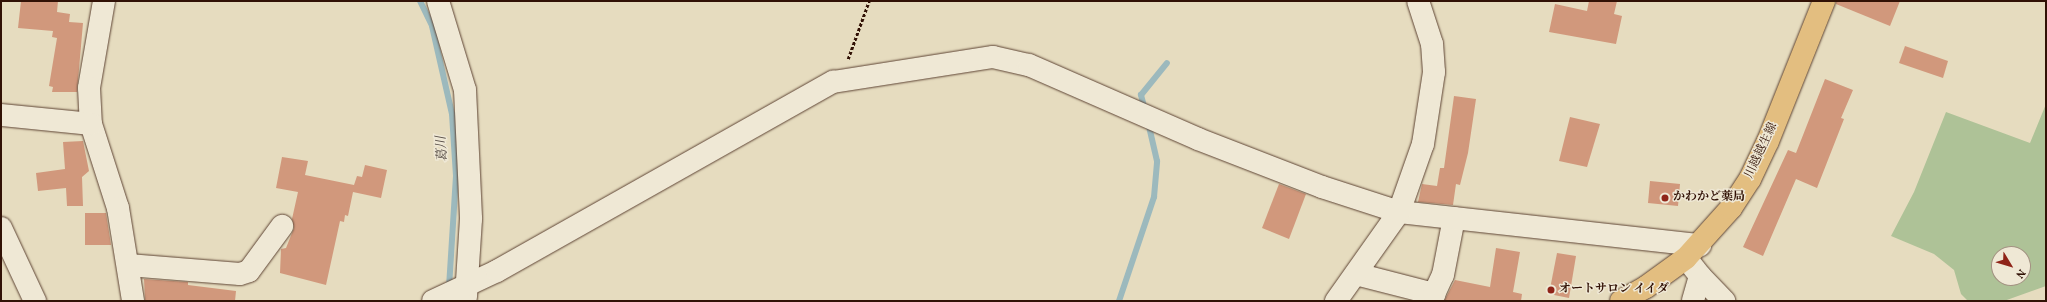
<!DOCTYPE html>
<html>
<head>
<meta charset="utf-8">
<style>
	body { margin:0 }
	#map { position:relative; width:2047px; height:302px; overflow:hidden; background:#e6dcbf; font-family:Vollkorn,"Noto Serif JP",serif }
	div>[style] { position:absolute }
	.green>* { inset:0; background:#aec297 }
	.stream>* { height:6px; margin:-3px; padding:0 3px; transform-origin:3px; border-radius:3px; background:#9cb9bd }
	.building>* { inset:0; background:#d1987c }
	.path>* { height:2.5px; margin-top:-1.25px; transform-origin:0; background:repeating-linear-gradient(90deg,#311105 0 3px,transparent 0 5px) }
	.roads { filter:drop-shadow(0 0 1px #5e4434) drop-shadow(0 0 1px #5e4434) }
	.minor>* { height:22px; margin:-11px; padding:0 11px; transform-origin:11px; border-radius:11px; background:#efe8d5 }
	.major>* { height:22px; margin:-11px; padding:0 11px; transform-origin:11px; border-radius:11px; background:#e3be80 }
	.dots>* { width:11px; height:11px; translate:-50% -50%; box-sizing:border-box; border:2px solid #efe8d5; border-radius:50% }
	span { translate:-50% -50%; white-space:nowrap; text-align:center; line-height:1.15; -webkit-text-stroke:3px #efe8d5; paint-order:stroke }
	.street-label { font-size:12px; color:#311105 }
	.poi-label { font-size:12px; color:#311105; font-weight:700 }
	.left { translate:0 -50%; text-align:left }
	.water-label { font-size:13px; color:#564c45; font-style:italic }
	.frame { position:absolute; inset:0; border:2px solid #311105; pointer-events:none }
	.north { position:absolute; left:1991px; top:246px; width:40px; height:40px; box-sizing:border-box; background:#efe8d5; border:1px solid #a39282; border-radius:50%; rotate:128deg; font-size:11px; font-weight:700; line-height:16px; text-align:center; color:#311105 }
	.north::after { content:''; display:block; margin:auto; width:14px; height:18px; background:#8f2418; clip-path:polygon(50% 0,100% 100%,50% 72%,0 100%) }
</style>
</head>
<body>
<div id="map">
	<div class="green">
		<i style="clip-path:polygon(evenodd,2046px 104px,2046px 286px,2004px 301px,1968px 301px,1961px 294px,1954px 270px,1934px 254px,1891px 236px,1914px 192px,1946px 112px,2030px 143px,2046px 104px,1999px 254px,2023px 254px,2023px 278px,1999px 278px,1999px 254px)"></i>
	</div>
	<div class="stream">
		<i style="left:420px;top:1px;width:28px;rotate:64deg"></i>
		<i style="left:432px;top:26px;width:90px;rotate:77.2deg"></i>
		<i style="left:452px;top:114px;width:62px;rotate:86.3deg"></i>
		<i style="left:456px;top:176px;width:112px;rotate:93.6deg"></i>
		<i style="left:1145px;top:110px;width:16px;rotate:-105deg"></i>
		<i style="left:1141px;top:95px;width:41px;rotate:-50.9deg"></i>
		<i style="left:1119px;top:301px;width:110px;rotate:-71.4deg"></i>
		<i style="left:1154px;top:197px;width:36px;rotate:-85deg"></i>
		<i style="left:1157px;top:161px;width:39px;rotate:-103deg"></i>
	</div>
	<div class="building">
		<i style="clip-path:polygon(21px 1px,58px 1px,57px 12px,70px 14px,69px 22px,83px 23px,77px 92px,52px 92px,53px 87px,49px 86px,57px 38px,52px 37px,53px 31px,18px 28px)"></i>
		<i style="clip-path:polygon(1589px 1px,1617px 1px,1614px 14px,1622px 16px,1616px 44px,1549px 32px,1555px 4px,1587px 11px)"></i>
		<i style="clip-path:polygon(1836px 1px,1900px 1px,1890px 26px,1836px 4px)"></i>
		<i style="clip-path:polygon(1905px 46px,1948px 61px,1943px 78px,1899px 63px)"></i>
		<i style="clip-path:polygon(1825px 79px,1853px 90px,1841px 118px,1844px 119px,1817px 188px,1796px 179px,1763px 256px,1743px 247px,1788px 150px,1796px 153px)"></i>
		<i style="clip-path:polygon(1454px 96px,1476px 99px,1468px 153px,1460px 185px,1456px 184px,1453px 205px,1418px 202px,1422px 184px,1437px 186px,1440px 168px,1444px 168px)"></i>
		<i style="clip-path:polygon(1570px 117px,1600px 124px,1587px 167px,1559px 161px)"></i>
		<i style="clip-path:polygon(83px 141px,89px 171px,82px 177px,83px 206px,67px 206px,66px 188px,38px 191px,36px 173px,65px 169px,63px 142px)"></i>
		<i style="clip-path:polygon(282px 157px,308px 161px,305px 175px,354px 185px,357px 176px,362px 177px,365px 165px,387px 170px,381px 198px,353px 192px,348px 216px,345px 215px,344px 222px,340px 221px,326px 285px,280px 273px,281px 249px,286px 248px,294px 228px,292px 219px,298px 192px,276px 188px)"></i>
		<i style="clip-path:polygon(1650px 181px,1680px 184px,1678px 206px,1648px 203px)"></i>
		<i style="clip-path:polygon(1279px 184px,1306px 194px,1289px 239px,1262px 228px)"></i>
		<i style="clip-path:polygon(85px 213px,106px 213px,111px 245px,85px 245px)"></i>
		<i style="clip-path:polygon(1496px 248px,1520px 252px,1513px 292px,1522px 294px,1521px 301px,1444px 301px,1455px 280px,1490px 287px)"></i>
		<i style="clip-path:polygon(1557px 253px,1576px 256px,1569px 298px,1549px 294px)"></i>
		<i style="clip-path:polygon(144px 279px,188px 282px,188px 285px,236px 291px,235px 301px,145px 301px)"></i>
	</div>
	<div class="path">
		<i style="left:848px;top:59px;width:62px;rotate:-70.1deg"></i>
	</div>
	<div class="roads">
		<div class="minor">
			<i style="left:104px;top:1px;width:88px;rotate:99.8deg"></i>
			<i style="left:89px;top:88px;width:36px;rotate:87deg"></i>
			<i style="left:91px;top:124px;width:88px;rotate:72.2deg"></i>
			<i style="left:118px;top:208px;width:94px;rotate:80.8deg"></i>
			<i style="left:438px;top:1px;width:93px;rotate:73.1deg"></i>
			<i style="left:465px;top:90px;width:129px;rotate:87.3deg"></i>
			<i style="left:471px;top:219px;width:78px;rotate:93.7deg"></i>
			<i style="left:1px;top:115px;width:90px;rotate:5.7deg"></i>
			<i style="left:1px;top:228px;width:81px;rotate:65deg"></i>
			<i style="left:1686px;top:258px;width:23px;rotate:52deg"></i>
			<i style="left:1700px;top:276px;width:26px;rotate:106deg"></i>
			<i style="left:128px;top:265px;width:112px;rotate:4.6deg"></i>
			<i style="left:240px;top:274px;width:9px;rotate:-18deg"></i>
			<i style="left:249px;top:271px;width:56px;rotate:-53.7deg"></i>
			<i style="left:1356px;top:274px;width:81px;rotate:14.4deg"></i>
			<i style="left:1434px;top:294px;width:21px;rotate:-65deg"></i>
			<i style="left:1443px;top:275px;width:58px;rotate:-79.1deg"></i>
			<i style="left:1700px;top:276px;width:35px;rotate:46deg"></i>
			<i style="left:433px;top:301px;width:71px;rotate:-25.1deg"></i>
			<i style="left:497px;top:271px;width:386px;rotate:-29.4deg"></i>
			<i style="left:833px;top:82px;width:162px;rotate:-8.9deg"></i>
			<i style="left:993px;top:57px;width:37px;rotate:13deg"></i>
			<i style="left:1029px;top:65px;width:184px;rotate:23.6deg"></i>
			<i style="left:1198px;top:139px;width:133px;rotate:21.2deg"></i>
			<i style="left:1322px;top:187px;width:81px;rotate:18deg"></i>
			<i style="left:1399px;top:212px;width:303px;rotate:6.3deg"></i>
			<i style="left:1336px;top:301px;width:109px;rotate:-54.7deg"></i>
			<i style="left:1399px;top:212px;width:72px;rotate:-70.6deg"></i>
			<i style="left:1423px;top:144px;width:73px;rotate:-81.3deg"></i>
			<i style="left:1434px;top:72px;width:28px;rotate:-94deg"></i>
			<i style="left:1432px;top:44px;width:45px;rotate:-108deg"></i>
		</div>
		<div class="major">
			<i style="left:1621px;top:301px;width:29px;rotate:-29deg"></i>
			<i style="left:1646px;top:287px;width:49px;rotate:-35.9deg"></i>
			<i style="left:1686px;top:258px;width:67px;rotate:-48deg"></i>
			<i style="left:1731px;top:208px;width:35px;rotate:-57deg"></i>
			<i style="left:1750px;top:179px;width:42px;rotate:-64.7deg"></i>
			<i style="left:1768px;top:141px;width:151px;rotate:-68.2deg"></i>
		</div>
	</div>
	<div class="dots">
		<i style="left:1665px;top:198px;background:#8f2418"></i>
		<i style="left:1551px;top:290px;background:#8f2418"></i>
	</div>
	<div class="street-label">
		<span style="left:1762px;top:151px;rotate:-65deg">川越越生線</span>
	</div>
	<div class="poi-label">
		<span class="left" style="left:1673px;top:198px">かわかど薬局</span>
		<span class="left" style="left:1559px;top:290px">オートサロン イイダ</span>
	</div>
	<div class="water-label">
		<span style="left:443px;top:149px;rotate:-94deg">葛川</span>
	</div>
	<div class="frame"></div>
	<div class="north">N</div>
</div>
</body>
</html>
